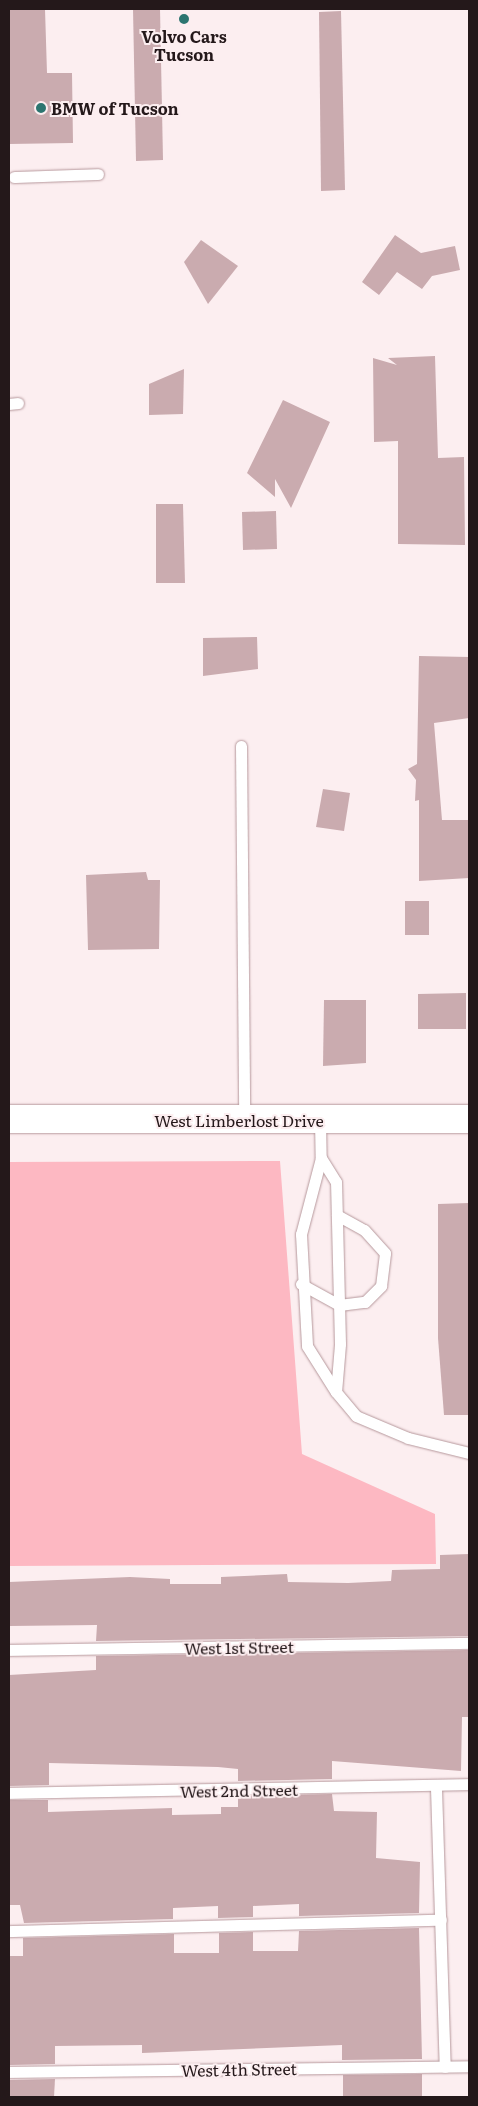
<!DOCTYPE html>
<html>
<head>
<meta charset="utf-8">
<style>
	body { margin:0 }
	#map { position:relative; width:478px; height:2106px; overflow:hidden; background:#fceef0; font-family:Literata,serif }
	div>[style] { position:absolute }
	.green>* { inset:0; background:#fdb8c2 }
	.building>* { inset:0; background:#caabaf }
	.roads { filter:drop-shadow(0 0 1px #b6989c) drop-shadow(0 0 1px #b6989c) }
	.service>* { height:11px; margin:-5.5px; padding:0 5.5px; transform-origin:5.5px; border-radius:5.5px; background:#fff }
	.tertiary>* { height:28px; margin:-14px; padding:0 14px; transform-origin:14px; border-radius:14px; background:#fff }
	.dots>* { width:14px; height:14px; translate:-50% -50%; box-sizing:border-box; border:2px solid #fceef0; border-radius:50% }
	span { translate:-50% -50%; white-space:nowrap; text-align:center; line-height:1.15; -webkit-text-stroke:4px #fceef0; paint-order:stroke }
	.poi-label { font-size:16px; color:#24181a; font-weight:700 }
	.left { translate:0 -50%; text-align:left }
	.street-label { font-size:16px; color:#24181a }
	.frame { position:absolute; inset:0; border:10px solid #24181a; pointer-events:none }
</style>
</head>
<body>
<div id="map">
	<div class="green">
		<i style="clip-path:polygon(280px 1161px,302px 1454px,435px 1514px,436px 1564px,9px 1566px,9px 1162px)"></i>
	</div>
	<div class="building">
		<i style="clip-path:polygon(9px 9px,45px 9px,47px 73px,72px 73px,73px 143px,9px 144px)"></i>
		<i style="clip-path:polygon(133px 9px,160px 9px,163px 160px,136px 161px)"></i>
		<i style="clip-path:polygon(341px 11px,345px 190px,321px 191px,319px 12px)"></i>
		<i style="clip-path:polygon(395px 235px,421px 253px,455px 246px,460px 270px,432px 276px,422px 289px,397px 272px,379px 295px,362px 282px)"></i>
		<i style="clip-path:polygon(201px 240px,238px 266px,208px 304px,184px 262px)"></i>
		<i style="clip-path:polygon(435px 356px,438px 458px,464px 457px,465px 545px,398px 544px,398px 441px,374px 442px,373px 358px,397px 365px,388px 358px)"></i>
		<i style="clip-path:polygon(184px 369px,183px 414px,149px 415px,149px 384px)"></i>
		<i style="clip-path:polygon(283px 400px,330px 422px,291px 508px,275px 479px,275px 497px,247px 473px)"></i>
		<i style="clip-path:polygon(156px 504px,183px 504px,185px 583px,156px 583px)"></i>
		<i style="clip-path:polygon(276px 511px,277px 549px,243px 550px,242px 512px)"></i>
		<i style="clip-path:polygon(257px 637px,258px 669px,203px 676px,203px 638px)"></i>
		<i style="clip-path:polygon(419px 656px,469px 657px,469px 718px,434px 723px,442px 820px,469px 820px,469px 878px,419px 881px,419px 800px,415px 801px,416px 780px,408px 769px,417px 764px)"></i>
		<i style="clip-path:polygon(323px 789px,350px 793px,344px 831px,316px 827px)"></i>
		<i style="clip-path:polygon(146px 872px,148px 880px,160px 880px,159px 949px,88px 950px,86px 875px)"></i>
		<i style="clip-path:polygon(405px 901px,429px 901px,429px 935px,405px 935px)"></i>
		<i style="clip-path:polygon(466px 993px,466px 1029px,418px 1029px,418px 994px)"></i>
		<i style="clip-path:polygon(324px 1000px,366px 1000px,366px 1063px,323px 1066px)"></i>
		<i style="clip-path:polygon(469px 1203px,469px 1415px,444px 1415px,438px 1338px,438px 1204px)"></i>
		<i style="clip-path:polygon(469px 1554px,469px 1636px,96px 1641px,97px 1625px,9px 1626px,9px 1582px,130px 1577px,170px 1579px,170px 1584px,221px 1584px,221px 1577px,287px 1574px,288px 1582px,348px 1583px,391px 1581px,392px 1570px,440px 1569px,440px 1555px)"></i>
		<i style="clip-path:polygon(469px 1650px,469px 1717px,462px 1717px,461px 1771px,332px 1761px,332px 1779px,238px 1781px,238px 1769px,218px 1767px,49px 1763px,49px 1785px,9px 1786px,9px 1675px,96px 1670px,96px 1656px)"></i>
		<i style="clip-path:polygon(332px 1794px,334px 1811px,377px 1812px,376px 1858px,420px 1862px,419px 1913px,299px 1916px,299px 1904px,253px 1906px,253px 1917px,218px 1918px,218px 1906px,173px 1908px,173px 1919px,24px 1923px,20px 1905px,9px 1905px,9px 1800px,48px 1800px,48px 1812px,172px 1808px,172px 1815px,221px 1814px,221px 1807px,238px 1807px,238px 1796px)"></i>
		<i style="clip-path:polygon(419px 1928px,422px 2059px,342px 2060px,342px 2045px,142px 2053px,142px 2045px,55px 2046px,55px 2064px,9px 2065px,9px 1956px,23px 1956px,23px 1938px,174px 1934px,174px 1953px,219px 1953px,219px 1933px,253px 1932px,253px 1951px,298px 1951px,299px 1931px)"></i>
		<i style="clip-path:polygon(422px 2074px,422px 2097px,343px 2097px,343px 2075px)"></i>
		<i style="clip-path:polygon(9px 2080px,55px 2079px,54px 2097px,9px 2097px)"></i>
	</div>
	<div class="roads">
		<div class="service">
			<i style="left:14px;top:177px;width:84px;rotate:-2deg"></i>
			<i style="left:9px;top:404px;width:9px;rotate:-6deg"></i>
			<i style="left:241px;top:746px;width:373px;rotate:89.5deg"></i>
			<i style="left:320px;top:1119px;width:39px;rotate:89deg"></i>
			<i style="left:301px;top:1284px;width:43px;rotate:28.9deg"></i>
			<i style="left:339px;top:1305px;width:26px;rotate:-7deg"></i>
			<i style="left:365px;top:1302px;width:23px;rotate:-45deg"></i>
			<i style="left:381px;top:1286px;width:33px;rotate:-83deg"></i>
			<i style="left:385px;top:1253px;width:31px;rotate:-132deg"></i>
			<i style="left:364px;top:1230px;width:31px;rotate:-151deg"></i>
			<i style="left:336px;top:1392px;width:48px;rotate:-85.2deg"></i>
			<i style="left:340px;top:1344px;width:162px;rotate:-91.4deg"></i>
			<i style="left:336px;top:1182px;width:28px;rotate:-122deg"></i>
			<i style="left:321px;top:1158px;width:79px;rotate:104.7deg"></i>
			<i style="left:301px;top:1234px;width:112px;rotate:86.9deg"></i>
			<i style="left:307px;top:1346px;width:54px;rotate:57.8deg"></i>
			<i style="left:336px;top:1392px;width:31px;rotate:50deg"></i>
			<i style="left:356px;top:1416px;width:56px;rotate:22.9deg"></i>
			<i style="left:408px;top:1438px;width:63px;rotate:13.8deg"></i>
			<i style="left:9px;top:1650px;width:460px;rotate:-0.9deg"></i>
			<i style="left:436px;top:1788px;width:279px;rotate:88.2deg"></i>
			<i style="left:9px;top:1793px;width:460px;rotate:-1.1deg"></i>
			<i style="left:9px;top:1931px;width:432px;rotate:-1.5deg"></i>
			<i style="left:9px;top:2072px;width:460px;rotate:-0.7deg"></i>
		</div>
		<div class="tertiary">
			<i style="left:9px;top:1119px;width:460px"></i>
		</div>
	</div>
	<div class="dots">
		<i style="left:184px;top:19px;background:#2c7570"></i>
		<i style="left:41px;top:108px;background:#2c7570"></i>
	</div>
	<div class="poi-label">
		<span style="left:184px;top:45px">Volvo Cars<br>Tucson</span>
		<span class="left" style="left:51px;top:108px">BMW of Tucson</span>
	</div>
	<div class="street-label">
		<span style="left:239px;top:1120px">West Limberlost Drive</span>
		<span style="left:239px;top:1647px;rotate:-1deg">West 1st Street</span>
		<span style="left:239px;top:1790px;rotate:-1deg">West 2nd Street</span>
		<span style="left:239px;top:2069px;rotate:-1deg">West 4th Street</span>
	</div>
	<div class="frame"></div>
</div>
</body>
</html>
